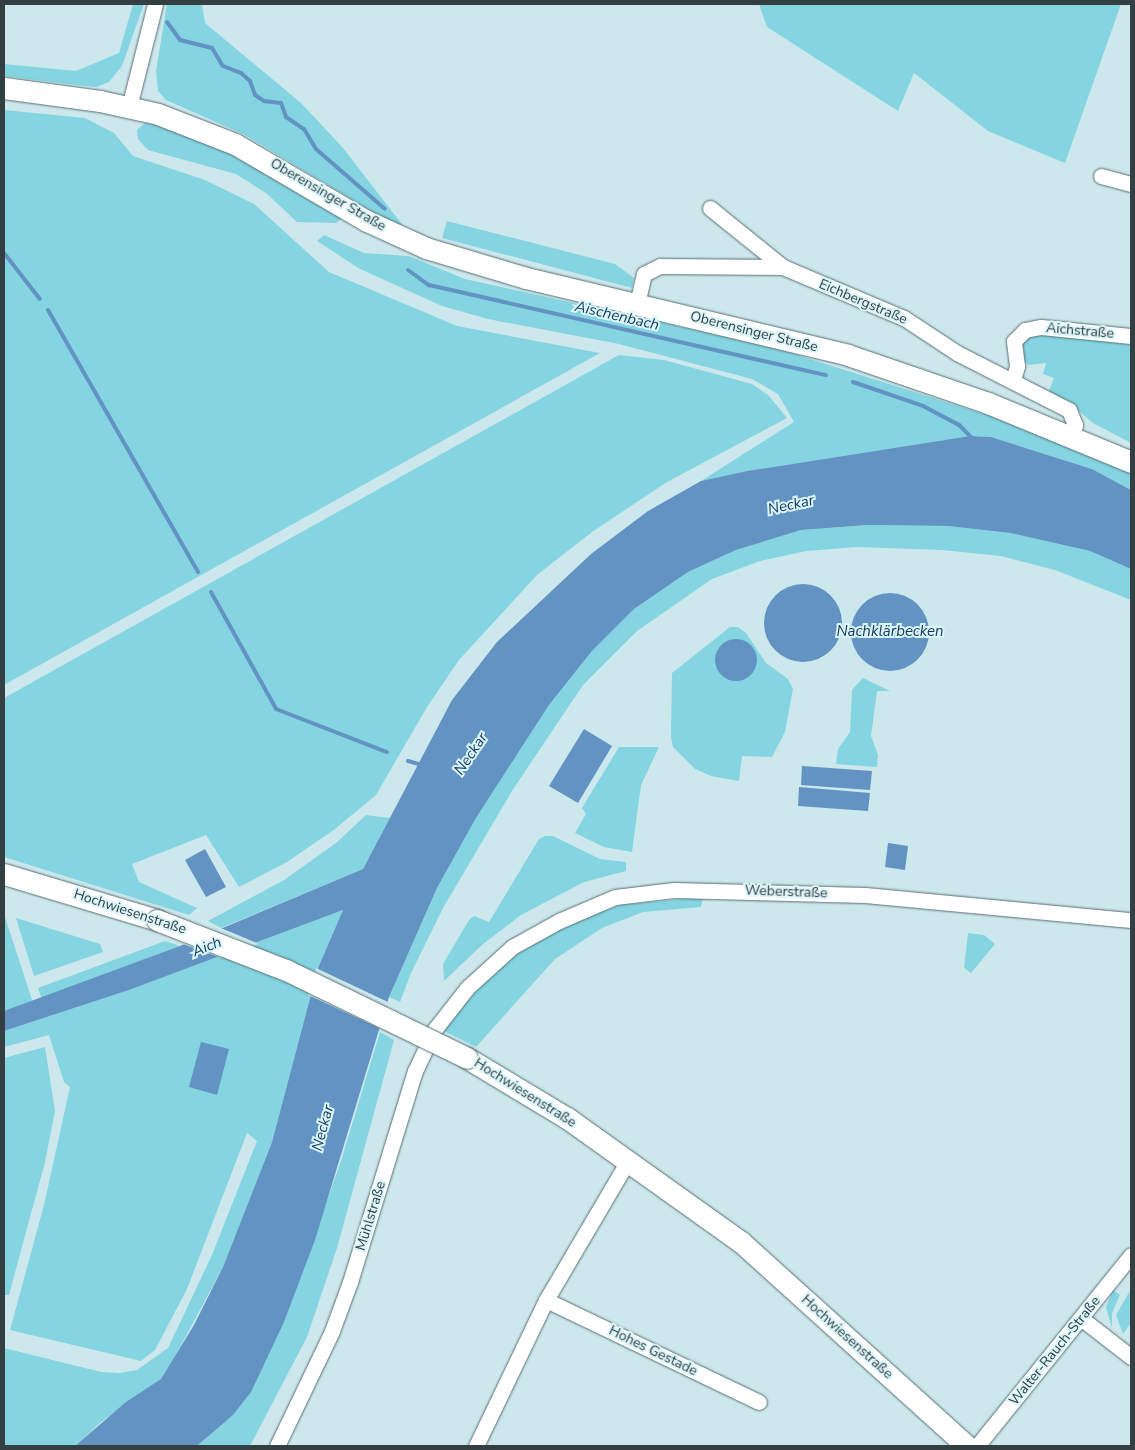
<!DOCTYPE html>
<html>
<head>
<meta charset="utf-8">
<style>
	body { margin:0 }
	#map { position:relative; width:1135px; height:1450px; overflow:hidden; background:#cde8ec; font-family:"Nunito Sans",sans-serif }
	div>[style] { position:absolute }
	.green>* { inset:0; background:#85d4e1 }
	.water>* { inset:0; background:#6293c3 }
	.round { border-radius:50% }
	.pier>* { inset:0; background:#cde8ec }
	.stream>* { height:4px; margin:-2px; padding:0 2px; transform-origin:2px; border-radius:2px; background:#6293c3 }
	.roads { filter:drop-shadow(0 0 1px #566e73) drop-shadow(0 0 1px #566e73) }
	.street>* { height:15px; margin:-7.5px; padding:0 7.5px; transform-origin:7.5px; border-radius:7.5px; background:#fff }
	.secondary>* { height:21px; margin:-10.5px; padding:0 10.5px; transform-origin:10.5px; border-radius:10.5px; background:#fff }
	.bridges { filter:drop-shadow(0 0 1px #566e73) drop-shadow(0 0 1px #566e73) }
	.secondary-bridge>* { height:21px; margin:-10.5px; padding:0 10.5px; transform-origin:10.5px; border-radius:10.5px; background:#fff }
	span { translate:-50% -50%; white-space:nowrap; text-align:center; line-height:1.15; -webkit-text-stroke:4px #daf5fa; paint-order:stroke }
	.street-label { font-size:14px; color:#343f41 }
	.water-label { font-size:15px; color:#133758; font-style:italic }
	.frame { position:absolute; inset:0; border:5px solid #343f41; pointer-events:none }
</style>
</head>
<body>
<div id="map">
	<div class="green">
		<i style="clip-path:polygon(133px 4px,144px 4px,122px 66px,109px 82px,96px 87px,84px 86px,4px 76px,4px 64px,76px 71px,119px 53px)"></i>
		<i style="clip-path:polygon(167px 4px,202px 4px,205px 23px,301px 103px,343px 148px,404px 227px,378px 215px,243px 134px,166px 100px,158px 91px,156px 71px)"></i>
		<i style="clip-path:polygon(759px 4px,1121px 4px,1065px 163px,988px 131px,914px 73px,898px 111px,767px 27px)"></i>
		<i style="clip-path:polygon(4px 110px,85px 118px,114px 133px,133px 156px,205px 180px,254px 204px,329px 272px,457px 326px,600px 353px,4px 685px)"></i>
		<i style="clip-path:polygon(147px 121px,223px 147px,345px 216px,336px 223px,297px 222px,266px 193px,236px 174px,148px 150px,138px 139px,137px 130px)"></i>
		<i style="clip-path:polygon(447px 221px,615px 264px,634px 278px,632px 288px,442px 238px)"></i>
		<i style="clip-path:polygon(324px 235px,364px 253px,409px 256px,465px 279px,775px 348px,1006px 421px,1078px 449px,1131px 473px,1131px 490px,1092px 469px,991px 437px,970px 436px,747px 471px,701px 481px,794px 422px,778px 394px,752px 379px,619px 344px,488px 319px,442px 306px,360px 269px,317px 241px)"></i>
		<i style="clip-path:polygon(1046px 334px,1131px 345px,1131px 443px,1093px 423px,1068px 402px,1033px 382px,1049px 391px,1054px 378px,1043px 374px,1046px 363px,1029px 365px,1022px 360px,1020px 343px,1026px 338px)"></i>
		<i style="clip-path:polygon(619px 355px,664px 360px,752px 384px,768px 395px,787px 418px,667px 482px,592px 532px,537px 575px,459px 660px,427px 707px,376px 795px,335px 829px,287px 862px,239px 887px,206px 835px,132px 864px,139px 882px,197px 908px,189px 915px,4px 857px,4px 698px)"></i>
		<i style="clip-path:polygon(868px 525px,948px 526px,1010px 533px,1090px 551px,1131px 569px,1131px 600px,1055px 570px,1001px 556px,942px 550px,857px 547px,806px 551px,760px 561px,712px 579px,637px 631px,583px 685px,512px 791px,443px 908px,411px 973px,400px 1002px,389px 997px,437px 888px,476px 818px,549px 705px,592px 651px,634px 609px,688px 572px,736px 550px,801px 530px)"></i>
		<i style="clip-path:polygon(730px 627px,738px 627px,746px 633px,766px 663px,788px 679px,793px 689px,785px 732px,772px 757px,742px 756px,739px 781px,711px 776px,695px 769px,673px 747px,671px 737px,672px 673px)"></i>
		<i style="clip-path:polygon(863px 678px,890px 691px,877px 691px,871px 736px,878px 755px,877px 767px,836px 764px,838px 749px,850px 732px,852px 690px)"></i>
		<i style="clip-path:polygon(619px 747px,659px 747px,641px 785px,632px 852px,604px 847px,575px 833px,586px 814px,582px 808px)"></i>
		<i style="clip-path:polygon(366px 815px,390px 818px,363px 869px,221px 928px,208px 921px,284px 880px,336px 843px)"></i>
		<i style="clip-path:polygon(545px 836px,553px 836px,600px 859px,626px 862px,626px 871px,584px 882px,521px 915px,483px 944px,444px 981px,443px 964px,469px 920px,474px 916px,489px 922px,539px 839px)"></i>
		<i style="clip-path:polygon(703px 897px,701px 907px,643px 912px,602px 928px,555px 959px,476px 1047px,444px 1031px,473px 991px,508px 957px,560px 926px,621px 905px)"></i>
		<i style="clip-path:polygon(343px 910px,318px 968px,272px 1142px,223px 1267px,172px 1362px,161px 1379px,101px 1422px,75px 1446px,4px 1446px,4px 1348px,101px 1372px,120px 1373px,137px 1370px,168px 1348px,212px 1255px,257px 1141px,247px 1133px,187px 1289px,155px 1350px,141px 1361px,10px 1330px,44px 1205px,70px 1087px,64px 1082px,49px 1035px,4px 1047px,4px 1031px,129px 990px)"></i>
		<i style="clip-path:polygon(4px 914px,33px 1003px,4px 1011px)"></i>
		<i style="clip-path:polygon(16px 918px,100px 944px,103px 952px,34px 976px)"></i>
		<i style="clip-path:polygon(968px 933px,984px 935px,995px 944px,971px 973px,964px 968px)"></i>
		<i style="clip-path:polygon(165px 941px,180px 946px,42px 1000px,38px 988px)"></i>
		<i style="clip-path:polygon(380px 1032px,394px 1040px,337px 1248px,307px 1337px,250px 1446px,197px 1446px,233px 1415px,284px 1322px,341px 1161px)"></i>
		<i style="clip-path:polygon(45px 1047px,55px 1111px,45px 1162px,9px 1295px,4px 1295px,4px 1058px)"></i>
		<i style="clip-path:polygon(1131px 1289px,1131px 1323px,1123px 1334px,1116px 1315px)"></i>
		<i style="clip-path:polygon(1113px 1290px,1120px 1295px,1112px 1313px,1112px 1328px,1106px 1307px)"></i>
	</div>
	<div class="water">
		<i style="clip-path:polygon(970px 436px,991px 437px,1092px 469px,1131px 490px,1131px 569px,1090px 551px,1010px 533px,948px 526px,868px 525px,801px 530px,736px 550px,688px 572px,634px 609px,592px 651px,549px 705px,476px 818px,437px 888px,389px 997px,315px 1240px,284px 1322px,251px 1392px,233px 1415px,197px 1446px,75px 1446px,126px 1402px,161px 1379px,194px 1325px,223px 1267px,272px 1142px,318px 968px,343px 910px,129px 990px,4px 1031px,4px 1011px,180px 946px,363px 869px,452px 700px,497px 642px,591px 554px,648px 511px,701px 481px,747px 471px)"></i>
		<i class="round" style="left:764px;top:584px;width:78px;height:78px"></i>
		<i class="round" style="left:851px;top:593px;width:78px;height:78px"></i>
		<i class="round" style="left:715px;top:639px;width:42px;height:42px"></i>
		<i style="clip-path:polygon(584px 729px,612px 746px,578px 803px,549px 786px)"></i>
		<i style="clip-path:polygon(802px 766px,872px 771px,870px 790px,801px 785px)"></i>
		<i style="clip-path:polygon(799px 787px,870px 793px,868px 811px,798px 806px)"></i>
		<i style="clip-path:polygon(888px 843px,908px 846px,905px 870px,885px 867px)"></i>
		<i style="clip-path:polygon(205px 849px,226px 887px,206px 897px,185px 860px)"></i>
		<i style="clip-path:polygon(201px 1042px,229px 1049px,217px 1095px,189px 1087px)"></i>
	</div>
	<div class="pier">
		<i style="clip-path:polygon(218px 927px,233px 933px,259px 944px,221px 958px,180px 943px)"></i>
		<i style="clip-path:polygon(316px 968px,390px 1003px,383px 1030px,308px 995px)"></i>
	</div>
	<div class="stream">
		<i style="left:167px;top:22px;width:22px;rotate:54deg"></i>
		<i style="left:180px;top:40px;width:33px;rotate:14deg"></i>
		<i style="left:212px;top:48px;width:21px;rotate:59deg"></i>
		<i style="left:223px;top:66px;width:19px;rotate:21deg"></i>
		<i style="left:241px;top:73px;width:12px;rotate:42deg"></i>
		<i style="left:250px;top:81px;width:15px;rotate:70deg"></i>
		<i style="left:255px;top:95px;width:11px;rotate:34deg"></i>
		<i style="left:264px;top:101px;width:17px;rotate:7deg"></i>
		<i style="left:281px;top:103px;width:15px;rotate:70deg"></i>
		<i style="left:286px;top:117px;width:22px;rotate:34deg"></i>
		<i style="left:304px;top:129px;width:23px;rotate:59deg"></i>
		<i style="left:316px;top:149px;width:91px;rotate:41deg"></i>
		<i style="left:4px;top:253px;width:58px;rotate:52deg"></i>
		<i style="left:408px;top:270px;width:26px;rotate:36deg"></i>
		<i style="left:429px;top:285px;width:407px;rotate:12.8deg"></i>
		<i style="left:48px;top:310px;width:302px;rotate:60.2deg"></i>
		<i style="left:853px;top:382px;width:74px;rotate:18.9deg"></i>
		<i style="left:923px;top:406px;width:41px;rotate:27.8deg"></i>
		<i style="left:959px;top:425px;width:20px;rotate:45deg"></i>
		<i style="left:211px;top:592px;width:134px;rotate:60.9deg"></i>
		<i style="left:276px;top:709px;width:119px;rotate:21.2deg"></i>
		<i style="left:408px;top:761px;width:15px;rotate:16deg"></i>
	</div>
	<div class="roads">
		<div class="street">
			<i style="left:129px;top:107px;width:106px;rotate:-75.8deg"></i>
			<i style="left:1101px;top:176px;width:31px;rotate:15deg"></i>
			<i style="left:710px;top:208px;width:94px;rotate:38.9deg"></i>
			<i style="left:637px;top:304px;width:31px;rotate:-77deg"></i>
			<i style="left:644px;top:274px;width:18px;rotate:-27deg"></i>
			<i style="left:660px;top:266px;width:123px;rotate:0.5deg"></i>
			<i style="left:783px;top:267px;width:131px;rotate:22.9deg"></i>
			<i style="left:904px;top:318px;width:64px;rotate:33.4deg"></i>
			<i style="left:957px;top:353px;width:126px;rotate:27deg"></i>
			<i style="left:1069px;top:410px;width:16px;rotate:68deg"></i>
			<i style="left:1075px;top:425px;width:10px;rotate:107deg"></i>
			<i style="left:1013px;top:380px;width:15px;rotate:-74deg"></i>
			<i style="left:1017px;top:366px;width:25px;rotate:-97deg"></i>
			<i style="left:1014px;top:341px;width:16px;rotate:-45deg"></i>
			<i style="left:1025px;top:330px;width:16px;rotate:-11deg"></i>
			<i style="left:1041px;top:327px;width:90px;rotate:5.7deg"></i>
			<i style="left:546px;top:1300px;width:236px;rotate:25.6deg"></i>
			<i style="left:1082px;top:1319px;width:62px;rotate:37.8deg"></i>
			<i style="left:277px;top:1446px;width:127px;rotate:-64.4deg"></i>
			<i style="left:332px;top:1331px;width:52px;rotate:-69.8deg"></i>
			<i style="left:350px;top:1282px;width:221px;rotate:-72.9deg"></i>
			<i style="left:415px;top:1071px;width:47px;rotate:-64.5deg"></i>
			<i style="left:435px;top:1029px;width:52px;rotate:-52deg"></i>
			<i style="left:467px;top:988px;width:61px;rotate:-42.3deg"></i>
			<i style="left:512px;top:947px;width:54px;rotate:-29deg"></i>
			<i style="left:559px;top:921px;width:61px;rotate:-23.2deg"></i>
			<i style="left:615px;top:897px;width:59px;rotate:-6.8deg"></i>
			<i style="left:674px;top:890px;width:191px;rotate:1.5deg"></i>
			<i style="left:865px;top:895px;width:267px;rotate:5.4deg"></i>
			<i style="left:476px;top:1446px;width:162px;rotate:-64.4deg"></i>
			<i style="left:546px;top:1300px;width:161px;rotate:-59.5deg"></i>
			<i style="left:977px;top:1446px;width:245px;rotate:-51.1deg"></i>
		</div>
		<div class="secondary">
			<i style="left:4px;top:88px;width:97px;rotate:7.7deg"></i>
			<i style="left:100px;top:101px;width:59px;rotate:12.6deg"></i>
			<i style="left:158px;top:114px;width:83px;rotate:21.3deg"></i>
			<i style="left:235px;top:144px;width:153px;rotate:30.3deg"></i>
			<i style="left:367px;top:221px;width:65px;rotate:24.6deg"></i>
			<i style="left:426px;top:248px;width:104px;rotate:16.7deg"></i>
			<i style="left:526px;top:278px;width:331px;rotate:13.4deg"></i>
			<i style="left:848px;top:355px;width:148px;rotate:18.9deg"></i>
			<i style="left:988px;top:403px;width:155px;rotate:22.4deg"></i>
			<i style="left:4px;top:874px;width:160px;rotate:16.7deg"></i>
			<i style="left:467px;top:1058px;width:117px;rotate:31deg"></i>
			<i style="left:567px;top:1118px;width:214px;rotate:35.5deg"></i>
			<i style="left:741px;top:1242px;width:304px;rotate:42.1deg"></i>
		</div>
	</div>
	<div class="bridges">
		<div class="secondary-bridge">
			<i style="left:157px;top:920px;width:138px;rotate:21.2deg"></i>
			<i style="left:286px;top:970px;width:201px;rotate:25.9deg"></i>
		</div>
	</div>
	<div class="street-label">
		<span style="left:328px;top:195px;rotate:30deg">Oberensinger Straße</span>
		<span style="left:863px;top:302px;rotate:23deg">Eichbergstraße</span>
		<span style="left:1080px;top:331px;rotate:5deg">Aichstraße</span>
		<span style="left:754px;top:332px;rotate:14deg">Oberensinger Straße</span>
		<span style="left:786px;top:892px;rotate:2deg">Weberstraße</span>
		<span style="left:130px;top:912px;rotate:18deg">Hochwiesenstraße</span>
		<span style="left:525px;top:1093px;rotate:32deg">Hochwiesenstraße</span>
		<span style="left:371px;top:1216px;rotate:-73deg">Mühlstraße</span>
		<span style="left:847px;top:1337px;rotate:42deg">Hochwiesenstraße</span>
		<span style="left:653px;top:1351px;rotate:26deg">Hohes Gestade</span>
		<span style="left:1055px;top:1351px;rotate:-51deg">Walter-Rauch-Straße</span>
	</div>
	<div class="water-label">
		<span style="left:617px;top:316px;rotate:13deg">Aischenbach</span>
		<span style="left:791px;top:505px;rotate:-12deg">Neckar</span>
		<span style="left:890px;top:632px">Nachklärbecken</span>
		<span style="left:471px;top:754px;rotate:-56deg">Neckar</span>
		<span style="left:207px;top:947px;rotate:-22deg">Aich</span>
		<span style="left:323px;top:1128px;rotate:-75deg">Neckar</span>
	</div>
	<div class="frame"></div>
</div>
</body>
</html>
